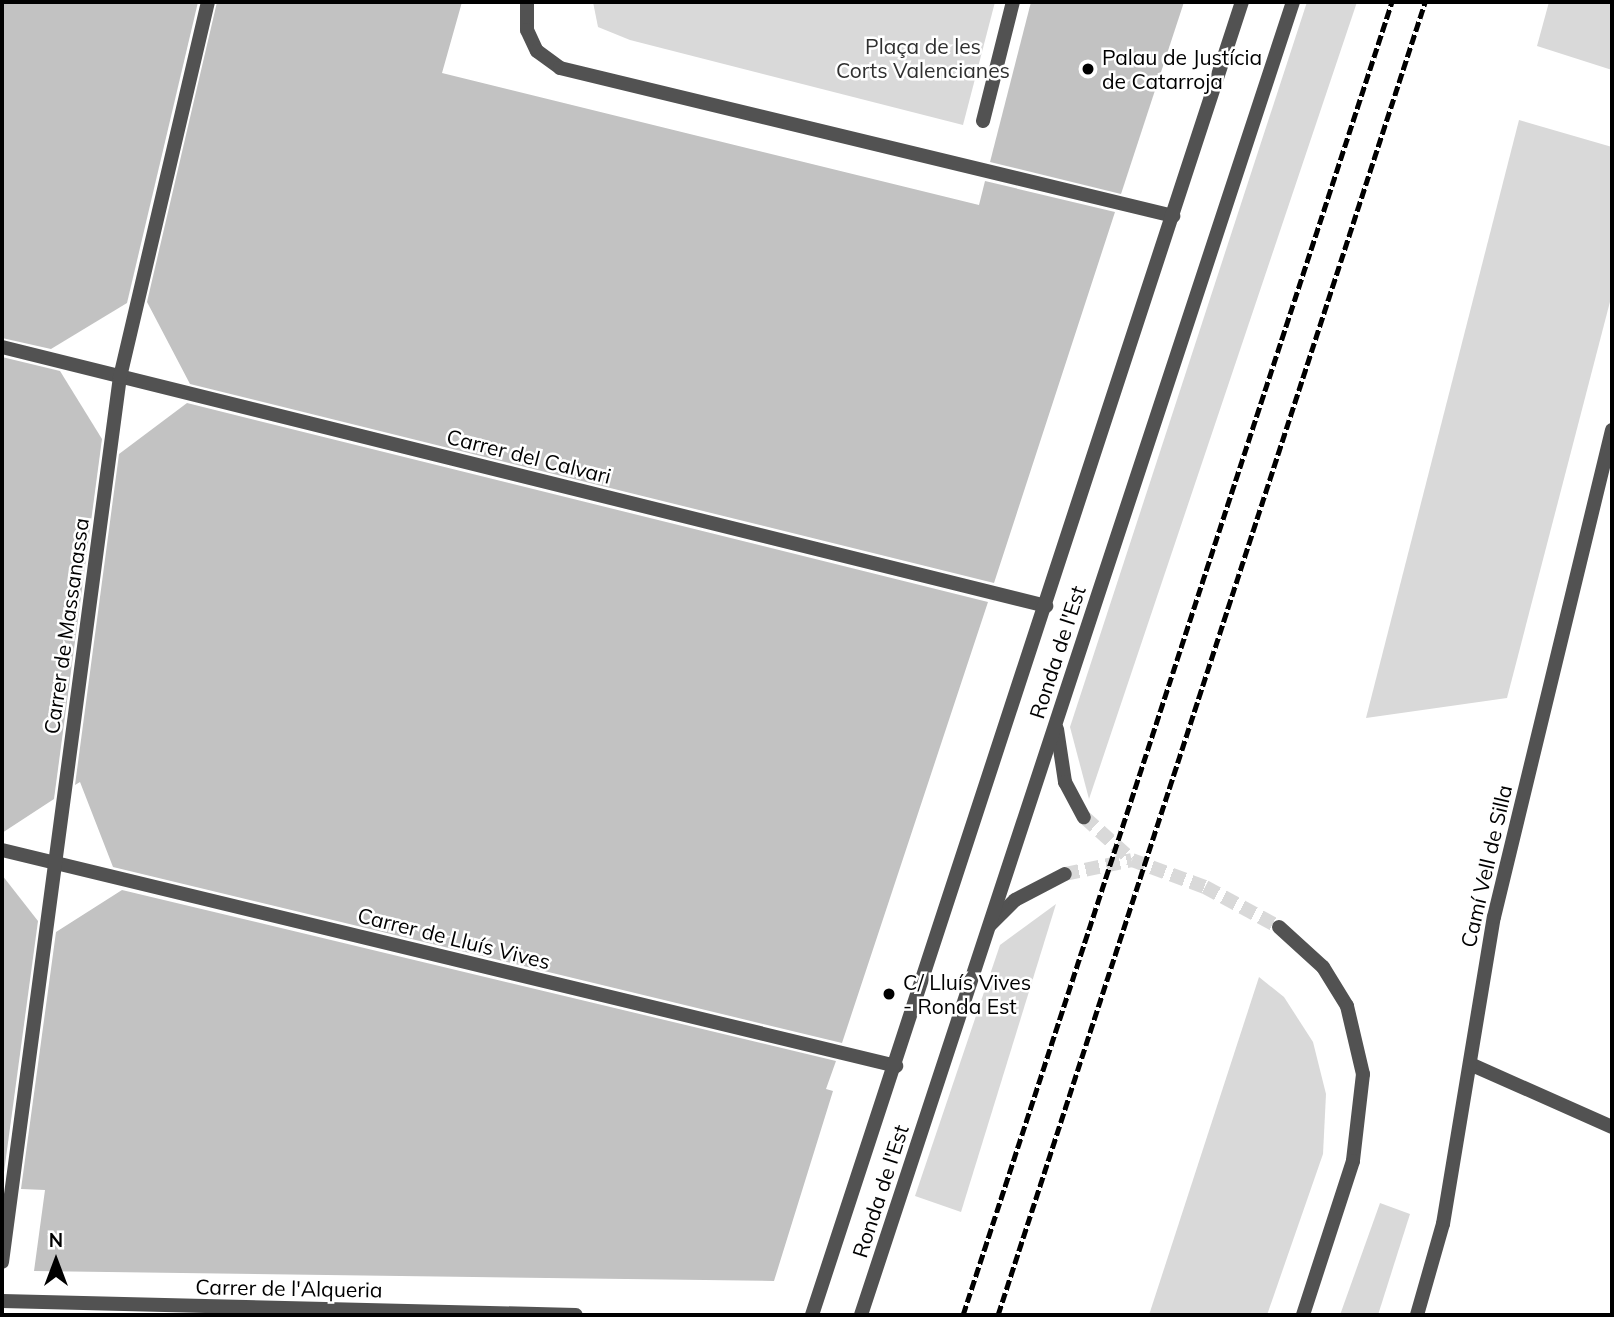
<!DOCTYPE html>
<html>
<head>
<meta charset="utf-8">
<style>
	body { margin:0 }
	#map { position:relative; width:1614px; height:1317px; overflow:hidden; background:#fff; font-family:Mulish,sans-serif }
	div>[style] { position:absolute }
	.green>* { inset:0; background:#d9d9d9 }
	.building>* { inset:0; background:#c2c2c2 }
	.minor-tunnel>* { height:14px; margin-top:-7px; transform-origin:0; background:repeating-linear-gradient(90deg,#d9d9d9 0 14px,transparent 0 21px) }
	.minor>* { height:14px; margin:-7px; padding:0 7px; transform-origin:7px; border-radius:7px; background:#525252 }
	.rail>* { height:5px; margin-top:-2.5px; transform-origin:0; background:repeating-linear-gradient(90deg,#000 0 10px,transparent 0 13.5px) }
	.dots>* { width:19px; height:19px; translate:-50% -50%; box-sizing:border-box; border:4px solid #fff; border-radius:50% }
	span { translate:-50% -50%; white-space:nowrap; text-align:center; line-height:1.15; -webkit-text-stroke:5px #fff; paint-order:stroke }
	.park-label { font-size:21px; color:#303030 }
	.poi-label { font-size:21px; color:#000 }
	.left { translate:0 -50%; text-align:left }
	.street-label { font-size:21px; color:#000 }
	.frame { position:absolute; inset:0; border:4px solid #000; pointer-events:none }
	.north { position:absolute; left:21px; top:1226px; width:70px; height:70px; -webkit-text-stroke:5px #fff; paint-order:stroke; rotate:0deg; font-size:19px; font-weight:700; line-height:28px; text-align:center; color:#000 }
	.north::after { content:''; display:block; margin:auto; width:24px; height:32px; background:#000; clip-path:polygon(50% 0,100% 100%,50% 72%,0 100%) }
</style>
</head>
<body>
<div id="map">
	<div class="green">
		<i style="clip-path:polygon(593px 2px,995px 2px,963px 125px,630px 40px,598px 27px)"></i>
		<i style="clip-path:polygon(1307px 2px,1357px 2px,1089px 799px,1070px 727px)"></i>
		<i style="clip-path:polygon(1549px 2px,1612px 2px,1612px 70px,1537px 46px)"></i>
		<i style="clip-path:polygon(1519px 120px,1612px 147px,1612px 294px,1507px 698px,1366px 718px)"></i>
		<i style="clip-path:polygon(1056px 904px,961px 1212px,915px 1196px,1000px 945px)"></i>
		<i style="clip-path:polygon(1259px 977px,1284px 997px,1313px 1042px,1326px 1094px,1323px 1154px,1267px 1315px,1149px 1315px)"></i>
		<i style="clip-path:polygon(1380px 1203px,1410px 1214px,1378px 1315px,1340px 1315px)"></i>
	</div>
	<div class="building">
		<i style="clip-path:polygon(2px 2px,198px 2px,127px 303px,51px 349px,2px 338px)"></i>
		<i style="clip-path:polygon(217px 2px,462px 2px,442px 73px,979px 205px,985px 181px,1115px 212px,994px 583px,190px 384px,147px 302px)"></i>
		<i style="clip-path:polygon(1031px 2px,1184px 2px,1121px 194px,990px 162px)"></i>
		<i style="clip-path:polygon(2px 357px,60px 371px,102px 439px,54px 799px,2px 833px)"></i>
		<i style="clip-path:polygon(187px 403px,988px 602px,842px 1043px,113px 867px,80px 782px,75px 785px,119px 454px)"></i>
		<i style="clip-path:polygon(2px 875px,38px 921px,2px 1187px)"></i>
		<i style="clip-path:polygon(122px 890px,836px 1061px,826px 1089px,833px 1091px,774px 1281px,34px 1271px,45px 1190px,21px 1189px,56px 932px)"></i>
	</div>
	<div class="minor-tunnel">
		<i style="left:1084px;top:817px;width:64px;rotate:41.9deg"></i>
		<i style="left:1132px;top:860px;width:78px;rotate:20.3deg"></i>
		<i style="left:1205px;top:887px;width:84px;rotate:28.4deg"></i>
		<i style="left:1065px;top:874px;width:68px;rotate:-11.8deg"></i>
	</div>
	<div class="minor">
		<i style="left:527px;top:2px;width:28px;rotate:90deg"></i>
		<i style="left:527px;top:30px;width:23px;rotate:65deg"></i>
		<i style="left:537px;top:51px;width:29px;rotate:36deg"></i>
		<i style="left:560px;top:68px;width:631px;rotate:13.57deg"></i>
		<i style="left:983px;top:121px;width:123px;rotate:-75.9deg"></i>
		<i style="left:2px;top:347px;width:1076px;rotate:13.93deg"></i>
		<i style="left:1057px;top:729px;width:54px;rotate:81.4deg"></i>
		<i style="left:1065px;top:782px;width:40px;rotate:62deg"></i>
		<i style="left:2px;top:850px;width:920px;rotate:13.58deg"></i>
		<i style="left:990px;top:925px;width:35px;rotate:-45deg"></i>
		<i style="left:1015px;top:900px;width:56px;rotate:-27.5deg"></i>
		<i style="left:1279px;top:927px;width:59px;rotate:42.3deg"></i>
		<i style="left:1323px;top:967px;width:46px;rotate:58.4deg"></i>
		<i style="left:1347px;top:1006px;width:70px;rotate:76.8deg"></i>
		<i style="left:1363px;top:1074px;width:88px;rotate:96.6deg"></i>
		<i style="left:1353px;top:1161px;width:162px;rotate:108deg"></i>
		<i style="left:1470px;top:1064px;width:155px;rotate:23.9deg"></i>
		<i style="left:2px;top:1262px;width:893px;rotate:-82.41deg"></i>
		<i style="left:120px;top:377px;width:385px;rotate:-76.8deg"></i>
		<i style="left:2px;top:1301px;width:574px;rotate:1.4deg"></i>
		<i style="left:812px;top:1315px;width:1382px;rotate:-71.87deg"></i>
		<i style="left:861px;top:1315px;width:1382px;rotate:-71.79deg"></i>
		<i style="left:1417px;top:1315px;width:95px;rotate:-74.1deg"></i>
		<i style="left:1443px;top:1224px;width:311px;rotate:-80.6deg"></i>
		<i style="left:1494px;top:917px;width:501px;rotate:-76.38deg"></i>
	</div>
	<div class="rail">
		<i style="left:963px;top:1315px;width:1381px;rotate:-71.91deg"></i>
		<i style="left:998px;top:1315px;width:1381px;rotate:-71.98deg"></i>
	</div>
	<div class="dots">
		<i style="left:1088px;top:69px;background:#000"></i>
		<i style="left:889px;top:994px;background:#000"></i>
	</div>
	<div class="park-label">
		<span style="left:923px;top:58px">Plaça de les<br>Corts Valencianes</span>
	</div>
	<div class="poi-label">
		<span class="left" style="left:1102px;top:69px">Palau de Justícia<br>de Catarroja</span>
		<span class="left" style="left:903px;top:994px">C/ Lluís Vives<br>- Ronda Est</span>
	</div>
	<div class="street-label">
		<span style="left:529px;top:456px;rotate:14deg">Carrer del Calvari</span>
		<span style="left:66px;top:626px;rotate:-82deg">Carrer de Massanassa</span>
		<span style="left:1057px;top:652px;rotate:-72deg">Ronda de l'Est</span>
		<span style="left:1486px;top:866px;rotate:-77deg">Camí Vell de Silla</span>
		<span style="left:454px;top:938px;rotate:14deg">Carrer de Lluís Vives</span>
		<span style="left:880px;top:1191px;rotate:-72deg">Ronda de l'Est</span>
		<span style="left:289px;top:1288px;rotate:1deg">Carrer de l'Alqueria</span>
	</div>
	<div class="frame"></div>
	<div class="north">N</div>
</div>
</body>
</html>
